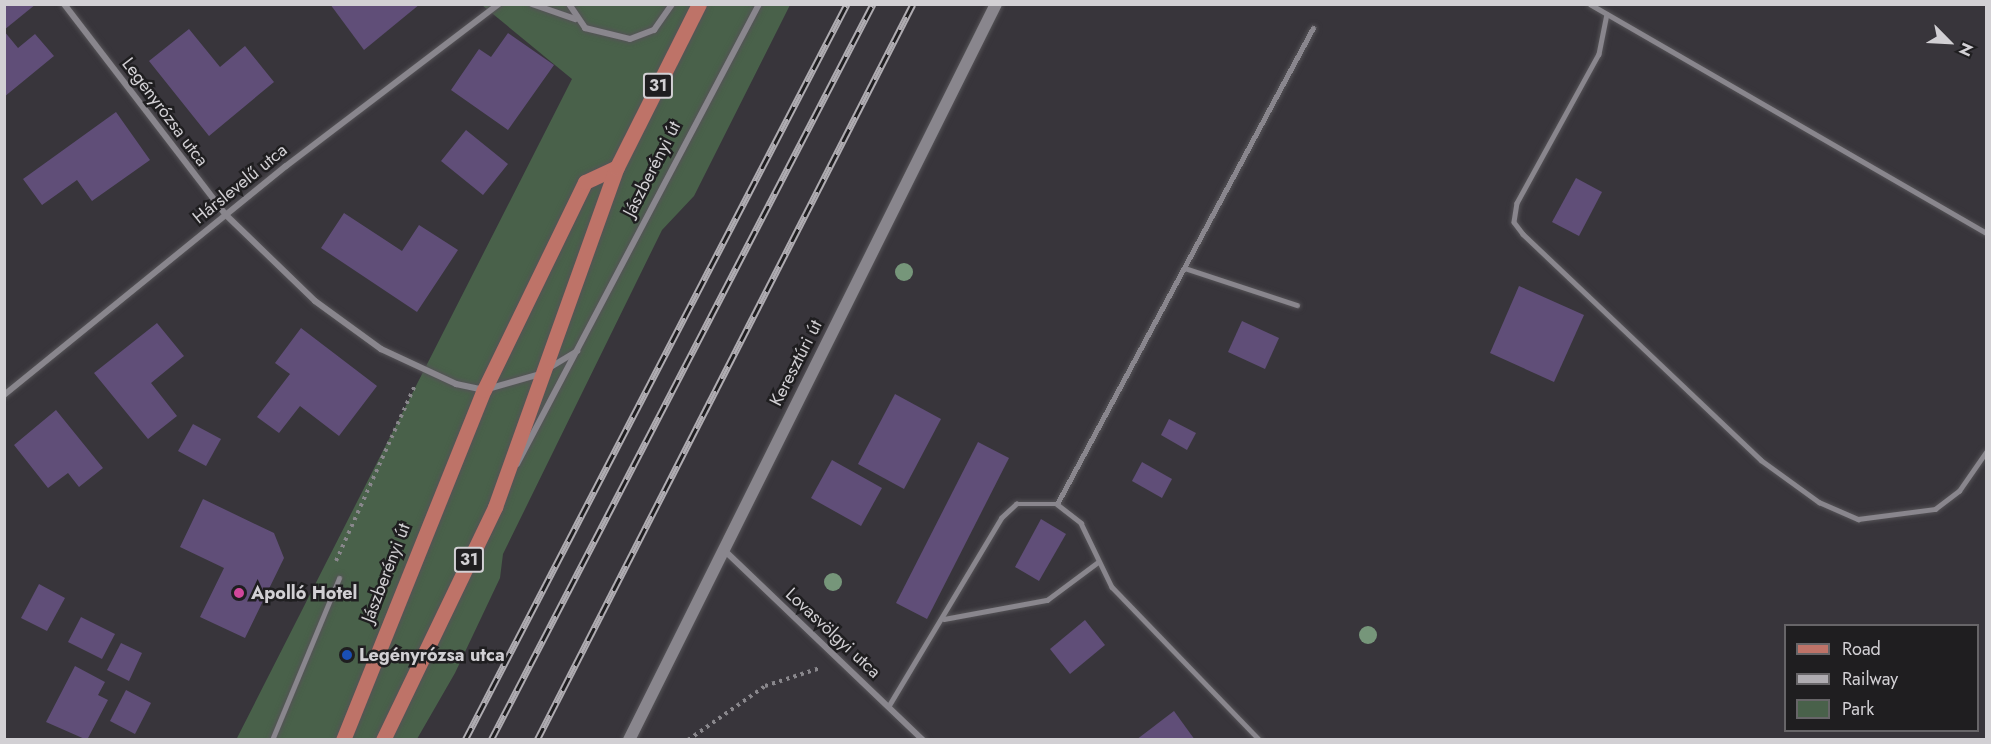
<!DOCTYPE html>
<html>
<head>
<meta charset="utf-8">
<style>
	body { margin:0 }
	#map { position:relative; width:1991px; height:744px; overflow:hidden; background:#38353b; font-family:Jost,sans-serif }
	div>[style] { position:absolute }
	.green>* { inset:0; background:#49614a }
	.building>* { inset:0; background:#604e78 }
	.path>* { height:4px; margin-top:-2px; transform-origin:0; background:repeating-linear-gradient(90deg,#89878c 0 3px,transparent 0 7.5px) }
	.roads { filter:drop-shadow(0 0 2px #555357) drop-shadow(0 0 2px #555357) }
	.lane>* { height:4.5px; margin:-2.25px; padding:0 2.25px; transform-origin:2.25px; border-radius:2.25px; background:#89868d }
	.street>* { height:6px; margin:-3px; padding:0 3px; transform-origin:3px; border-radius:3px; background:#89868d }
	.secondary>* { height:12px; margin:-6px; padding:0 6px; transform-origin:6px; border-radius:6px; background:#89868d }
	.primary>* { height:15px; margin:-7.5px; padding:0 7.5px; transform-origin:7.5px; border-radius:7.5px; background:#be7368 }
	.rail>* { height:7px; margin-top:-3.5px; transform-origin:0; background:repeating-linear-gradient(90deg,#1f1e20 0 14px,#afacb1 0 28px); box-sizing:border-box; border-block:2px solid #afacb1 }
	.trees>* { width:18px; height:18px; margin:-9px; border-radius:50%; background:#76967a }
	.dots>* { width:16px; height:16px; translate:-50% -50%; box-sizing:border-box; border:3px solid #1f1e20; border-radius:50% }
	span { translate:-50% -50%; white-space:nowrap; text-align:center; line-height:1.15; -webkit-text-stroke:5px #1f1e20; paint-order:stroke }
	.shield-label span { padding:2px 4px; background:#1f1e20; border:2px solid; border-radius:4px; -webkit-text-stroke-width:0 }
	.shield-label { font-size:16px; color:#d2d0d4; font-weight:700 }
	.street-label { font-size:18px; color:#d2d0d4 }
	.poi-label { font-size:18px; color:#d2d0d4; font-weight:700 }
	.left { translate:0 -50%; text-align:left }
	.frame { position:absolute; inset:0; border:6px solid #d2d0d4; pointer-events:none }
	.legend { position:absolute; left:1784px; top:624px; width:195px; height:108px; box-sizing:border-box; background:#1f1e20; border:2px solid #676568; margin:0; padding:8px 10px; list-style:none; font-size:18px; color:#d2d0d4 }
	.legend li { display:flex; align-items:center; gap:12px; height:30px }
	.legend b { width:30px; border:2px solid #676568 }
	.north { position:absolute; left:1919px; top:12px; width:60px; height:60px; -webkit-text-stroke:4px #1f1e20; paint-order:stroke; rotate:114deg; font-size:16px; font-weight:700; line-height:24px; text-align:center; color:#d2d0d4 }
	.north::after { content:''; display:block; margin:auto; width:21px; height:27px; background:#d2d0d4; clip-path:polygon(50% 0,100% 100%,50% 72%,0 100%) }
</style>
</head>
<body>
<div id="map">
	<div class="green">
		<i style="clip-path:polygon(482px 5px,790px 5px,694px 196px,662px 230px,503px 554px,500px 578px,455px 673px,417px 739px,236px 740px,572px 79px)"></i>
	</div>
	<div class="building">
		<i style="clip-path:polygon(4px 4px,36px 4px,4px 30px)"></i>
		<i style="clip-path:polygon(330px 4px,420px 4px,364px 50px)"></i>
		<i style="clip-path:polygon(189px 29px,220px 67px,245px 46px,274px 82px,209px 136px,149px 61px)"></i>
		<i style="clip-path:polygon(4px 31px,18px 48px,35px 34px,54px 56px,4px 97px)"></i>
		<i style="clip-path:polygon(508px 33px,554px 65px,508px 130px,451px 90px,479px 49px,491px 57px)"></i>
		<i style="clip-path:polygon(116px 112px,150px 160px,92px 201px,77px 180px,42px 205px,23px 179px)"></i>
		<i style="clip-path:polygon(466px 130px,508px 164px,483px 195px,441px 161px)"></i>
		<i style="clip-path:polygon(1576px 178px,1602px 192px,1579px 236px,1552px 222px)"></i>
		<i style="clip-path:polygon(344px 213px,402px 251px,419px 225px,458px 250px,417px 312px,321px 248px)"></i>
		<i style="clip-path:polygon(1519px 286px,1584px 315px,1554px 382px,1490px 353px)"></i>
		<i style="clip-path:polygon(1242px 321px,1279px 338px,1265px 369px,1228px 352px)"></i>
		<i style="clip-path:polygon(157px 323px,184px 356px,151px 383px,177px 416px,148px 439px,94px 373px)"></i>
		<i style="clip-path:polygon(301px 328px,377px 386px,339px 436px,300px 406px,279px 433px,257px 417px,290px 374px,275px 363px)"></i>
		<i style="clip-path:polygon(895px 394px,941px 419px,904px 489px,858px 464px)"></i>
		<i style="clip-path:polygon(56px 410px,103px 468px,79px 487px,68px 473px,48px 488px,14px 445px)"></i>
		<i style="clip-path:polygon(1169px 419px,1196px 433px,1187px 450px,1161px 435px)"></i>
		<i style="clip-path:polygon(193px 424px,221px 439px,206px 466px,178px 451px)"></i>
		<i style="clip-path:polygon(978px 442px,1009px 458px,927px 619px,896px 603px)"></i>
		<i style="clip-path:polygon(832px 460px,882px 488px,861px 526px,811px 498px)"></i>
		<i style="clip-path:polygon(1142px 462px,1172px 479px,1162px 498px,1132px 481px)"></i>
		<i style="clip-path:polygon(203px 499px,274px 533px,284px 558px,245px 638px,200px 617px,224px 568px,180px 547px)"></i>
		<i style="clip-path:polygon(1041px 519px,1066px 534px,1039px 581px,1015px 567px)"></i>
		<i style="clip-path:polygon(39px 584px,65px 598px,47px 631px,21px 618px)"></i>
		<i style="clip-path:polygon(81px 617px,115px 634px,102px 659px,68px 642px)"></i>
		<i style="clip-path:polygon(1085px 620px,1105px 645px,1070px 674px,1050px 649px)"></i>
		<i style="clip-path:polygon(121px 643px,142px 653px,129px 681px,107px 670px)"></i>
		<i style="clip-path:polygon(75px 666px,105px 682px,98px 695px,108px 700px,87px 740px,46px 722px)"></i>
		<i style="clip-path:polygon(126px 690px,151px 703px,135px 734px,110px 721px)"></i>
		<i style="clip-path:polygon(1174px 711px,1195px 740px,1136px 740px)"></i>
	</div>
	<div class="path">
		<i style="left:336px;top:561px;width:193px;rotate:-65.8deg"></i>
		<i style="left:688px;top:740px;width:94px;rotate:-35deg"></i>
		<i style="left:765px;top:686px;width:58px;rotate:-18.1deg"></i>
	</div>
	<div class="roads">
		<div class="lane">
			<i style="left:1590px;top:4px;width:457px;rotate:30deg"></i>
			<i style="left:1607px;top:14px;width:41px;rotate:101.3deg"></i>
			<i style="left:1599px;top:54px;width:170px;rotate:118.8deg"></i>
			<i style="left:1517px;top:203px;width:19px;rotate:99deg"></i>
			<i style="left:1514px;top:222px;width:15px;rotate:53deg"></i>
			<i style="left:1523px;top:234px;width:328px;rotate:43.5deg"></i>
			<i style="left:1761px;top:460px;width:72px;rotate:35.9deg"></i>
			<i style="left:1819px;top:502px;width:43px;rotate:23.6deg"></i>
			<i style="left:1858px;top:519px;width:78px;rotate:-7.4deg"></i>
			<i style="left:1935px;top:509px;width:30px;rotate:-37deg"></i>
			<i style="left:1959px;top:491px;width:47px;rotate:-55.3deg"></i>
			<i style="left:1185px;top:268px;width:118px;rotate:18.3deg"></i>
			<i style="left:1057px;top:504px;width:31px;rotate:38deg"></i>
			<i style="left:1081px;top:523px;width:71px;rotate:64.2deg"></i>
			<i style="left:1112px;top:587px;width:213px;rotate:46deg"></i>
			<i style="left:944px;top:619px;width:105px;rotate:-10.5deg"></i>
			<i style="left:1047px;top:600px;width:64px;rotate:-36.7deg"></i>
			<i style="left:888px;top:707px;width:220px;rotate:-59.1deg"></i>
			<i style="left:1001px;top:518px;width:21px;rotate:-43deg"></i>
			<i style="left:1016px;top:504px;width:41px"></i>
			<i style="left:1057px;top:504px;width:540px;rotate:-61.73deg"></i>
			<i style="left:272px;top:740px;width:175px;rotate:-67.5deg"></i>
		</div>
		<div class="street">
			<i style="left:64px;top:4px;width:266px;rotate:52.5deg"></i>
			<i style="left:226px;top:215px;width:124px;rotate:44deg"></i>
			<i style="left:315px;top:301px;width:82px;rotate:36deg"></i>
			<i style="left:381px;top:349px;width:83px;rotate:25deg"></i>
			<i style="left:456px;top:384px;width:29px;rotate:12deg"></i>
			<i style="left:484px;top:390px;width:58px;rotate:-15.9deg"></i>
			<i style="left:532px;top:4px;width:46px;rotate:19.2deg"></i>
			<i style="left:569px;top:4px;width:29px;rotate:56deg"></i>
			<i style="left:585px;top:28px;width:46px;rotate:13.7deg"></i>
			<i style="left:630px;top:39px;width:26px;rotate:-21deg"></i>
			<i style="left:654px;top:30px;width:32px;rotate:-55deg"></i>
			<i style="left:549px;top:368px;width:33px;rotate:-31deg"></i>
			<i style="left:4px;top:395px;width:363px;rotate:-39.1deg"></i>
			<i style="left:286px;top:166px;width:268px;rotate:-37.3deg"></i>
			<i style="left:517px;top:464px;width:520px;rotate:-62.25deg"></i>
			<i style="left:723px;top:549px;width:277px;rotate:43.7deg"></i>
		</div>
		<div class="secondary">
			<i style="left:629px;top:740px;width:822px;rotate:-63.5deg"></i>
		</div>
		<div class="primary">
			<i style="left:343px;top:740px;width:377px;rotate:-68.1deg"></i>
			<i style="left:484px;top:390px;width:231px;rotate:-64.1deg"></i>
			<i style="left:585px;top:182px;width:35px;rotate:-25deg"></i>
			<i style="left:383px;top:740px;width:259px;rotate:-64.3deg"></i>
			<i style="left:495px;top:507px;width:361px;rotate:-70.3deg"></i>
			<i style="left:617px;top:167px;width:182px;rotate:-63.3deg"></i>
		</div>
	</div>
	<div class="rail">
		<i style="left:465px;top:740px;width:829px;rotate:-62.57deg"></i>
		<i style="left:491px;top:740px;width:829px;rotate:-62.57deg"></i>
		<i style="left:537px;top:740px;width:826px;rotate:-62.94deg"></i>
	</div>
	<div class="trees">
		<i style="left:904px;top:272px"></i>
		<i style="left:833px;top:582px"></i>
		<i style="left:1368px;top:635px"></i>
	</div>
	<div class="dots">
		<i style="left:239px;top:593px;background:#d1479c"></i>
		<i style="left:347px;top:655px;background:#1a4fb4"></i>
	</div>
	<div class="shield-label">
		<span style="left:658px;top:86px">31</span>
		<span style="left:469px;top:560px">31</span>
	</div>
	<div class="street-label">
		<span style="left:165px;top:112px;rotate:53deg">Legényrózsa utca</span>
		<span style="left:652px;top:169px;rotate:-63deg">Jászberényi út</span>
		<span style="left:240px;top:184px;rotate:-39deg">Hárslevelű utca</span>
		<span style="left:796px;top:363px;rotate:-63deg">Keresztúri út</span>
		<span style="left:386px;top:573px;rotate:-69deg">Jászberényi út</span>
		<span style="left:833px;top:633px;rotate:43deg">Lovasvölgyi utca</span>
	</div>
	<div class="poi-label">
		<span class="left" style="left:251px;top:593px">Apolló Hotel</span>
		<span class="left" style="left:359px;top:655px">Legényrózsa utca</span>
	</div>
	<div class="frame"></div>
	<ul class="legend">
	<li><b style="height:8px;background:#be7368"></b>Road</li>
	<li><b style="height:8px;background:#afacb1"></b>Railway</li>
	<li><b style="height:16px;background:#49614a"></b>Park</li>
	</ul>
	<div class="north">N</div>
</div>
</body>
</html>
